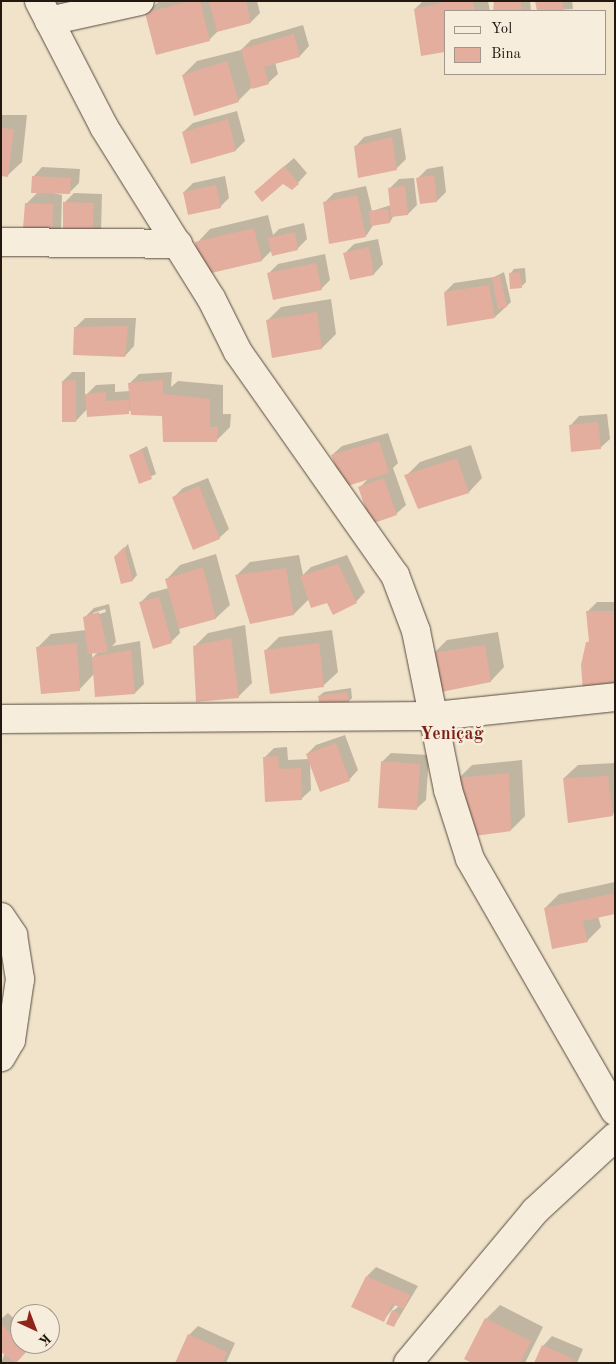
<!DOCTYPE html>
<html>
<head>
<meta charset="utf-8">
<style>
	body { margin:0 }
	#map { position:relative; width:616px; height:1364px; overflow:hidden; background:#f1e3ca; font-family:"Old Standard TT",serif }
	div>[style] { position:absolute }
	.shadow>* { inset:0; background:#0003 }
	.building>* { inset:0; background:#e3ae9d }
	.roads { filter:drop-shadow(0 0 1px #564b3e) drop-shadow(0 0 1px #564b3e) }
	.minor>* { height:28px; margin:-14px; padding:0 14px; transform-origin:14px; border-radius:14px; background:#f6eddd }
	span { translate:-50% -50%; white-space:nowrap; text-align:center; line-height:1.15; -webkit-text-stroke:5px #f6eddd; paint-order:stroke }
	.quarter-label { font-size:18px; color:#7a1f14; font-weight:700 }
	.frame { position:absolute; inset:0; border:2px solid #221810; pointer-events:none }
	.legend { position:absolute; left:444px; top:10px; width:162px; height:65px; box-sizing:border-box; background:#f6eddd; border:1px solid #a1988b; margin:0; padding:6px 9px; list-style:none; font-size:15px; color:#221810 }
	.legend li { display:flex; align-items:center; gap:10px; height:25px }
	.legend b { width:25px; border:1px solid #a1988b }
	.north { position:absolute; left:10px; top:1304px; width:50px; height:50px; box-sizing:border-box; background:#f6eddd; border:1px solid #a1988b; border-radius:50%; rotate:137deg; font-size:14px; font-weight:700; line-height:20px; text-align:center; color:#221810 }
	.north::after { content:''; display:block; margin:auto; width:18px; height:22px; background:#8f2418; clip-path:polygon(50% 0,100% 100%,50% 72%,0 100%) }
</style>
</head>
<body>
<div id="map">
	<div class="shadow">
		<i style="clip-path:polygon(51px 1px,98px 1px,57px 16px)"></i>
		<i style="clip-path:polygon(159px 1px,257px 1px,260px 13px,251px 22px,218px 31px,209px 40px,147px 13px)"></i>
		<i style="clip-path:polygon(423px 1px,488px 1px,490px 11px,415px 9px)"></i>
		<i style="clip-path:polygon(495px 1px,530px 1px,531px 11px,494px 11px)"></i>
		<i style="clip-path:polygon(536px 1px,572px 1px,573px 9px,538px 11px)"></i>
		<i style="clip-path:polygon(303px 25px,309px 46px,300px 56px,275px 62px,278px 74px,268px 83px,252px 87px,238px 101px,183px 75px,197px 61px,241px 50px,251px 40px)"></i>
		<i style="clip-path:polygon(237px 111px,245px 141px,236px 150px,192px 162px,183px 132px,193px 123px)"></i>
		<i style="clip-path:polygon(1px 115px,27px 115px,22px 162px,8px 175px,1px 175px)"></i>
		<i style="clip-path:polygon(401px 128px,406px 159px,397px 168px,355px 147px,364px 137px)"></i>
		<i style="clip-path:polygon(294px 158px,307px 173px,298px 183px,265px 183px)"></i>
		<i style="clip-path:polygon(443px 166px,446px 192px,437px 201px,418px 178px,427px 169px)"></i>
		<i style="clip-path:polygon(42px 167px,80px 169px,79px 183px,70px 192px,48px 192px,62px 195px,61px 231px,51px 241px,26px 204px,38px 192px,33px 177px)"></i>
		<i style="clip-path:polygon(225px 176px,229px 198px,220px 207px,184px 192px,193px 183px)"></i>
		<i style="clip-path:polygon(414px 178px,417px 205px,408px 214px,394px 215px,390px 222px,374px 224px,366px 236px,325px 202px,334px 193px,366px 186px,372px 211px,391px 205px,389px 189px,399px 179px)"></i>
		<i style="clip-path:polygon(74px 193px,102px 194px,101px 232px,92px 241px,65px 202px)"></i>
		<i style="clip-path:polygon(268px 215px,273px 235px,279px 229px,304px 223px,307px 239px,297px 249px,272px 250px,262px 260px,197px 243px,210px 229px)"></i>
		<i style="clip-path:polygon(378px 239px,383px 264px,374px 274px,351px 279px,345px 253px,354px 244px)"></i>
		<i style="clip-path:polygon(325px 254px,330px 280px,321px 289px,269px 273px,278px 264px)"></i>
		<i style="clip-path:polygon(525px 268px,526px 282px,522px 286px,510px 274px,514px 269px)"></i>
		<i style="clip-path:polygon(504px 272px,511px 302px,495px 317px,445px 292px,454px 283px,494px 277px)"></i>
		<i style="clip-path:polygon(331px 299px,336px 334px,322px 348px,273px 357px,267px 321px,281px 307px)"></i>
		<i style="clip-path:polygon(85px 318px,136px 318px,134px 346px,125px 356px,75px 328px)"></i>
		<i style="clip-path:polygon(72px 372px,85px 372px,85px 396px,96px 385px,115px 384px,115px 392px,130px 391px,130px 383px,139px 374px,172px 372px,171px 387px,178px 381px,223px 385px,223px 414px,231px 414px,230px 427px,216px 441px,164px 412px,87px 409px,76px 421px,63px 381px)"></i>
		<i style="clip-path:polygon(607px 414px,610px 439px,600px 448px,570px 426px,579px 416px)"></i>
		<i style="clip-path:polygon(388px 433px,398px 463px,393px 468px,406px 505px,396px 514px,360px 487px,369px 478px,332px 455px,342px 446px)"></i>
		<i style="clip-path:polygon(471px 445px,482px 478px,469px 492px,406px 476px,420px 462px)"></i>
		<i style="clip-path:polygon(147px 446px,156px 474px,139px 482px,130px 455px)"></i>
		<i style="clip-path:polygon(208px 478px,229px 529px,219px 538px,174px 497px,183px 488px)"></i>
		<i style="clip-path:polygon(128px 544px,137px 575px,133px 580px,116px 557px)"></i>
		<i style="clip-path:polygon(216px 554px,230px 605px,216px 618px,179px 628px,180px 633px,171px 642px,141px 602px,150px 593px,169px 588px,167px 579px,180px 565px)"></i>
		<i style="clip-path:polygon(299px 555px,303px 575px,311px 567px,347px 555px,365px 592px,356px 602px,309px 599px,294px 614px,237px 575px,250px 562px)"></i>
		<i style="clip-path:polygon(597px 602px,615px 602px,615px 689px,587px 643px,590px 640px,588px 611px)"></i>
		<i style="clip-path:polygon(evenodd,109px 604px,116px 642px,112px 646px,140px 641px,144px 684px,135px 693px,94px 674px,79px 690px,38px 647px,51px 634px,86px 630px,84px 618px,94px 608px,109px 604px,105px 609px,106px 612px,93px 616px,93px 613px,105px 609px,109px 604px,98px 652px,92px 658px,92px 653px,98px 652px)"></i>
		<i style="clip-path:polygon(245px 625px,252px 683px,238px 697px,194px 647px,208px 633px)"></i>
		<i style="clip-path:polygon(332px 630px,338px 672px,324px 685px,271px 693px,265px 651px,279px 637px)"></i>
		<i style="clip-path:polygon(498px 632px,504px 667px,491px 681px,434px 653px,447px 640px)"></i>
		<i style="clip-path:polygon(351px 688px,352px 698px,348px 702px,319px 696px,324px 692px)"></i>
		<i style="clip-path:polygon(345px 735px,358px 770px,349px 780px,310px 763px,311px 790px,301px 799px,265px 757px,274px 748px,287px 747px,288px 760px,309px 759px,307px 754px,316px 745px)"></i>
		<i style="clip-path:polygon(391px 753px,429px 755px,426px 800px,416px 809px,382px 762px)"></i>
		<i style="clip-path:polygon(522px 760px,525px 816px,511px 830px,458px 779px,472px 765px)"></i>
		<i style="clip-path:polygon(615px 763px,615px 812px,612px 815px,564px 778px,578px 765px)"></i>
		<i style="clip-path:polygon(615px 882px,615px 913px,598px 916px,601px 927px,587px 941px,545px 908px,559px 894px)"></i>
		<i style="clip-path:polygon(376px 1267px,418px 1286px,394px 1326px,393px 1311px,399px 1306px,396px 1304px,384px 1320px,367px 1276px)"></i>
		<i style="clip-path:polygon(500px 1305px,543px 1327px,525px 1363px,475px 1363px,486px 1319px)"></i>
		<i style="clip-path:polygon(8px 1313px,20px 1324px,20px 1344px,33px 1344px,15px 1363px,1px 1363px,5px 1353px,1px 1350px,1px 1319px)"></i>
		<i style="clip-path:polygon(198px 1326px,235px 1343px,226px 1363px,176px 1363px,189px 1335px)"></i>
		<i style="clip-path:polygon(552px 1336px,583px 1349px,577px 1363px,535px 1363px,543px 1346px)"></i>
	</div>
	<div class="building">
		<i style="clip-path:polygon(190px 1px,200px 1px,210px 41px,156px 55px,145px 13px)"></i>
		<i style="clip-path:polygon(209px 1px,246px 1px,251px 23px,217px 32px)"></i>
		<i style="clip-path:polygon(450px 1px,473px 1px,474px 11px,445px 11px,445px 52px,421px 56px,414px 9px)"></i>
		<i style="clip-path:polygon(494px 1px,521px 1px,521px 11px,493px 11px)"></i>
		<i style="clip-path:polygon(535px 1px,562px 1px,564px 11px,537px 11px)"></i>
		<i style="clip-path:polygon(294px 34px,300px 57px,264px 67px,269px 84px,252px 89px,241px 49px)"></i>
		<i style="clip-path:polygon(227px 61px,239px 102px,194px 116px,182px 75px)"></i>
		<i style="clip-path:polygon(228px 119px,236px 151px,191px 164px,182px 132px)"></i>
		<i style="clip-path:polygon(1px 128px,14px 129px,8px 177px,1px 176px)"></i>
		<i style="clip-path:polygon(392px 137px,397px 170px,358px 178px,354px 146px)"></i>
		<i style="clip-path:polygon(284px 166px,299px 184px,292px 190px,283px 184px,262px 202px,254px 192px)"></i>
		<i style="clip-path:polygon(434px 175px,437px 202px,420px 204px,416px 178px)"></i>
		<i style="clip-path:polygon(32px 176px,71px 178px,70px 194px,31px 193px)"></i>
		<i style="clip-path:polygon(216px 185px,221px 208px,188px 215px,183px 192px)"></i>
		<i style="clip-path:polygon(405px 186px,408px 215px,391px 217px,388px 188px)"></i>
		<i style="clip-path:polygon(357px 195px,366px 237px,329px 244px,323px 202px)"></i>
		<i style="clip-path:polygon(63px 202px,94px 203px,92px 242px,63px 241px)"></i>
		<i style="clip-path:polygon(25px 203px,53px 204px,52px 242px,22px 241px)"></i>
		<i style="clip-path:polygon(388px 209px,390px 223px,371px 226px,369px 211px)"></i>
		<i style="clip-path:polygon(254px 228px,262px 261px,203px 275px,195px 242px)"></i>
		<i style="clip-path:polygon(295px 232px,298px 250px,272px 256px,268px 238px)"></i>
		<i style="clip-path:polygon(369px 247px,374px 275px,350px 280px,343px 253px)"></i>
		<i style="clip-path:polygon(316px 263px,322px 290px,273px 300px,267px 273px)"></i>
		<i style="clip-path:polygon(520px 272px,522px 288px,510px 289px,509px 273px)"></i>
		<i style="clip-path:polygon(500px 276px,507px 307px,498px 309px,492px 278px)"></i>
		<i style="clip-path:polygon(489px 285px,495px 318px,447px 326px,444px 292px)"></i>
		<i style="clip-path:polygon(317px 312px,322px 349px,272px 358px,266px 320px)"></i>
		<i style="clip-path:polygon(128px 326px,125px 357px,73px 355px,74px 327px)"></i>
		<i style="clip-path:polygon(76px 380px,76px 422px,62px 422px,62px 381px)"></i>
		<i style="clip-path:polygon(163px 380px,163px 394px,210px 399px,210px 427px,218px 427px,217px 442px,163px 442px,162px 416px,131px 415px,128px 383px)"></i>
		<i style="clip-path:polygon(106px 392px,106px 401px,129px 400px,129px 414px,87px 417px,85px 394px)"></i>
		<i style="clip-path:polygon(598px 422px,601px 449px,571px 452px,569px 425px)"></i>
		<i style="clip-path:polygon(379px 441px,389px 473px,344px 487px,331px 455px)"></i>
		<i style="clip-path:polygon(142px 450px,152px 479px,139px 484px,129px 455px)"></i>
		<i style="clip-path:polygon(457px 458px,469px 493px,418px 509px,404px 475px)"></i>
		<i style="clip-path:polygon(384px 478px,397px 515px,371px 524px,358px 487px)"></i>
		<i style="clip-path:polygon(199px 486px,220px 539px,193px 550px,172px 497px)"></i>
		<i style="clip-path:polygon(124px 547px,133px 581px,121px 584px,114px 557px)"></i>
		<i style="clip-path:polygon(338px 564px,357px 603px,333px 615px,327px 603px,311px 608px,300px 576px)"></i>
		<i style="clip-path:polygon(203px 567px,216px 619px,179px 629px,165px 579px)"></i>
		<i style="clip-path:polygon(286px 568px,294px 615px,250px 624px,235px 575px)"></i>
		<i style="clip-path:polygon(159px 597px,172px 643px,153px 649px,139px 602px)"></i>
		<i style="clip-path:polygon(586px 611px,615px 611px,615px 690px,583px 692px,581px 665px,586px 642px,589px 642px)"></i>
		<i style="clip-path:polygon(99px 612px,108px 652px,88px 654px,83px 617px)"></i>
		<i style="clip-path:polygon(231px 638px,239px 698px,196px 702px,193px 646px)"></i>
		<i style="clip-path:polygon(77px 643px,80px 691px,41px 694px,36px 647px)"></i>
		<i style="clip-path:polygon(319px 643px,324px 687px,270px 694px,264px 650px)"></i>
		<i style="clip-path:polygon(485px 645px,491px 682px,441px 692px,432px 653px)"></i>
		<i style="clip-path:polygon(131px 650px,135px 694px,95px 697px,92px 657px)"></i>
		<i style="clip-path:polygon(347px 692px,349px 703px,320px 707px,318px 696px)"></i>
		<i style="clip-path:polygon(336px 743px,350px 781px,320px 792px,306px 754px)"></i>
		<i style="clip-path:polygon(278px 756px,279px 769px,301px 768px,302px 800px,265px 802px,263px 757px)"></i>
		<i style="clip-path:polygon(381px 761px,420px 764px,417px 810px,378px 808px)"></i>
		<i style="clip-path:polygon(509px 773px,511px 831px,467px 837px,457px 778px)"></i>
		<i style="clip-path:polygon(608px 776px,613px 816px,568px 823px,563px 778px)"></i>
		<i style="clip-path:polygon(615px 893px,615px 914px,583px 921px,588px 942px,552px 949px,544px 908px)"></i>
		<i style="clip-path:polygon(366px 1276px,410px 1295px,404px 1309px,392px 1304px,384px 1322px,351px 1307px)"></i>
		<i style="clip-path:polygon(392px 1310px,400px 1314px,394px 1327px,386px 1324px)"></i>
		<i style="clip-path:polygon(485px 1318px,531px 1341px,520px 1363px,472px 1363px,464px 1359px)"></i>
		<i style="clip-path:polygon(1px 1324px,28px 1350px,16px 1363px,1px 1352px)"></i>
		<i style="clip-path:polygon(188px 1334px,227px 1352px,222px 1363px,175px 1363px)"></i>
		<i style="clip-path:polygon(542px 1345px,574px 1359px,572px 1363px,534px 1363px)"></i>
	</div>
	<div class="roads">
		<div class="minor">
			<i style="left:39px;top:1px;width:142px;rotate:62.7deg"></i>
			<i style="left:104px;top:127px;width:202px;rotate:58deg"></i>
			<i style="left:211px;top:298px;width:60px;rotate:63.4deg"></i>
			<i style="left:238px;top:352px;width:273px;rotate:54.9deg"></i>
			<i style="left:395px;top:575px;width:60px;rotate:69.4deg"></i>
			<i style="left:416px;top:631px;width:162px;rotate:78.6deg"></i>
			<i style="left:448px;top:790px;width:72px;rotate:72.3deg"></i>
			<i style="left:470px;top:859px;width:291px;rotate:60.1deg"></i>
			<i style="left:49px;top:21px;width:93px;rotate:-12.4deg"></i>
			<i style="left:1px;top:242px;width:177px;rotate:0.6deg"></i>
			<i style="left:1px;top:719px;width:434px;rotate:-0.4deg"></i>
			<i style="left:435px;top:716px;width:181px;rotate:-6deg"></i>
			<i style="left:1px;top:917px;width:22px;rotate:56deg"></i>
			<i style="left:13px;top:935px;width:45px;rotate:81deg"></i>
			<i style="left:20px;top:979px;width:62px;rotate:98.4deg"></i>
			<i style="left:11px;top:1040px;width:20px;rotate:120deg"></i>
			<i style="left:408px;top:1363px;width:198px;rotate:-50.1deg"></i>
			<i style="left:535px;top:1211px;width:109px;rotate:-42.8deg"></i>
		</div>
	</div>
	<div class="quarter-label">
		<span style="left:452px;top:734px">Yeniçağ</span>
	</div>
	<div class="frame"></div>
	<ul class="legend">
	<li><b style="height:6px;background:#f6eddd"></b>Yol</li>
	<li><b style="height:14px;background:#e3ae9d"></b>Bina</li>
	</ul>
	<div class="north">K</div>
</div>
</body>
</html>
